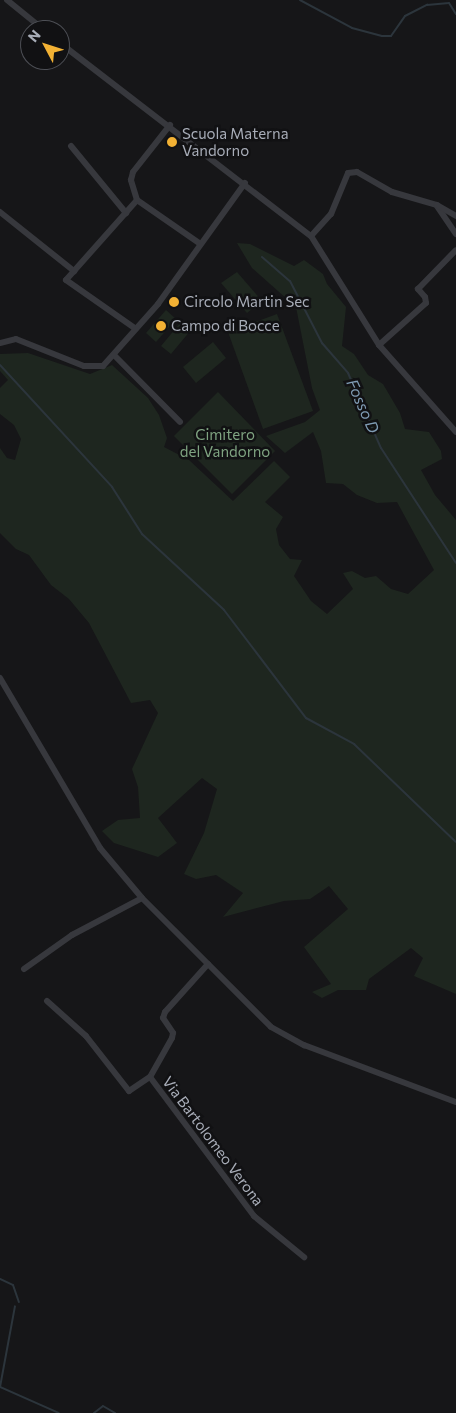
<!DOCTYPE html>
<html>
<head>
<meta charset="utf-8">
<style>
	body { margin:0 }
	#map { position:relative; width:456px; height:1413px; overflow:hidden; background:#161618; font-family:Commissioner,sans-serif }
	div>[style] { position:absolute }
	.green>* { inset:0; background:#1e261f }
	.stream>* { height:2px; margin:-1px; padding:0 1px; transform-origin:1px; border-radius:1px; background:#2c353c }
	.street>* { height:6px; margin:-3px; padding:0 3px; transform-origin:3px; border-radius:3px; background:#37383d }
	.dots>* { width:14px; height:14px; translate:-50% -50%; box-sizing:border-box; border:2px solid #111113; border-radius:50% }
	span { translate:-50% -50%; white-space:nowrap; text-align:center; line-height:1.15; -webkit-text-stroke:5px #111113; paint-order:stroke }
	.poi-label { font-size:15px; color:#a8adb8 }
	.left { translate:0 -50%; text-align:left }
	.park-label { font-size:15px; color:#7fa381 }
	.street-label { font-size:15px; color:#a8adb8 }
	.water-label { font-size:16px; color:#7f9bb3; font-style:italic }
	.north { position:absolute; left:20px; top:20px; width:50px; height:50px; box-sizing:border-box; background:#111113; border:1px solid #4d4f55; border-radius:50%; rotate:310deg; font-size:14px; font-weight:700; line-height:20px; text-align:center; color:#a8adb8 }
	.north::after { content:''; display:block; margin:auto; width:18px; height:22px; background:#f2b134; clip-path:polygon(50% 0,100% 100%,50% 72%,0 100%) }
</style>
</head>
<body>
<div id="map">
	<div class="green">
		<i style="clip-path:polygon(237px 243px,250px 244px,294px 266px,304px 260px,323px 274px,327px 284px,346px 307px,342px 346px,354px 354px,368px 375px,383px 384px,400px 413px,405px 429px,429px 432px,441px 451px,442px 459px,421px 470px,435px 495px,456px 520px,456px 994px,414px 976px,423px 958px,411px 948px,369px 979px,366px 990px,338px 990px,322px 998px,312px 992px,331px 984px,304px 947px,348px 909px,329px 886px,310px 899px,284px 901px,223px 917px,243px 893px,216px 875px,196px 879px,184px 874px,204px 833px,217px 789px,202px 778px,158px 818px,177px 843px,158px 857px,114px 843px,102px 831px,118px 820px,140px 818px,138px 787px,132px 769px,158px 713px,150px 700px,131px 703px,89px 623px,69px 599px,51px 585px,29px 555px,16px 549px,0 533px,0 448px,7px 458px,15px 460px,21px 439px,14px 425px,0 414px,0 388px,8px 380px,0 371px,0 354px,28px 353px,90px 374px,112px 365px,148px 398px,159px 415px,167px 438px,164px 447px,189px 460px,233px 501px,274px 461px,290px 477px,265px 502px,283px 517px,276px 529px,279px 545px,290px 559px,302px 560px,294px 576px,311px 601px,327px 614px,353px 589px,343px 573px,352px 571px,365px 578px,376px 576px,391px 589px,408px 594px,434px 570px,397px 502px,377px 503px,357px 495px,343px 484px,326px 483px,321px 451px,313px 432px,285px 453px,266px 436px,305px 422px,320px 410px,312px 388px,296px 307px,252px 268px)"></i>
		<i style="clip-path:polygon(237px 272px,262px 301px,247px 313px,221px 283px)"></i>
		<i style="clip-path:polygon(166px 310px,176px 319px,156px 342px,146px 333px)"></i>
		<i style="clip-path:polygon(277px 314px,313px 411px,263px 429px,228px 332px)"></i>
		<i style="clip-path:polygon(181px 322px,191px 330px,171px 354px,161px 346px)"></i>
		<i style="clip-path:polygon(213px 342px,226px 358px,196px 383px,183px 367px)"></i>
		<i style="clip-path:polygon(218px 392px,275px 451px,232px 494px,174px 436px)"></i>
	</div>
	<div class="stream">
		<i style="left:300px;top:0;width:59px;rotate:28.3deg"></i>
		<i style="left:352px;top:28px;width:31px;rotate:15deg"></i>
		<i style="left:382px;top:36px;width:9px"></i>
		<i style="left:391px;top:36px;width:24px;rotate:-55deg"></i>
		<i style="left:405px;top:16px;width:25px;rotate:-27deg"></i>
		<i style="left:427px;top:5px;width:22px;rotate:-5deg"></i>
		<i style="left:449px;top:3px;width:13px;rotate:58deg"></i>
		<i style="left:262px;top:257px;width:37px;rotate:41deg"></i>
		<i style="left:290px;top:281px;width:70px;rotate:62.7deg"></i>
		<i style="left:322px;top:343px;width:40px;rotate:49deg"></i>
		<i style="left:348px;top:373px;width:82px;rotate:66.3deg"></i>
		<i style="left:381px;top:448px;width:137px;rotate:56.9deg"></i>
		<i style="left:0;top:365px;width:166px;rotate:47.4deg"></i>
		<i style="left:112px;top:487px;width:56px;rotate:57.4deg"></i>
		<i style="left:142px;top:534px;width:112px;rotate:42.8deg"></i>
		<i style="left:224px;top:610px;width:136px;rotate:52.8deg"></i>
		<i style="left:306px;top:718px;width:55px;rotate:28.4deg"></i>
		<i style="left:354px;top:744px;width:141px;rotate:43.9deg"></i>
		<i style="left:0;top:1279px;width:14px;rotate:25deg"></i>
		<i style="left:13px;top:1285px;width:18px;rotate:71deg"></i>
		<i style="left:0;top:1387px;width:82px;rotate:-79.5deg"></i>
		<i style="left:0;top:1387px;width:64px;rotate:23.8deg"></i>
		<i style="left:94px;top:1413px;width:11px;rotate:-38deg"></i>
		<i style="left:103px;top:1406px;width:14px;rotate:30deg"></i>
	</div>
	<div class="street">
		<i style="left:7px;top:0;width:48px;rotate:39deg"></i>
		<i style="left:60px;top:43px;width:317px;rotate:37.6deg"></i>
		<i style="left:311px;top:236px;width:128px;rotate:58deg"></i>
		<i style="left:379px;top:345px;width:116px;rotate:48.5deg"></i>
		<i style="left:71px;top:146px;width:87px;rotate:50.6deg"></i>
		<i style="left:137px;top:200px;width:75px;rotate:34.7deg"></i>
		<i style="left:437px;top:206px;width:34px;rotate:56deg"></i>
		<i style="left:0;top:212px;width:95px;rotate:38.6deg"></i>
		<i style="left:74px;top:271px;width:12px;rotate:132deg"></i>
		<i style="left:66px;top:280px;width:85px;rotate:35deg"></i>
		<i style="left:311px;top:236px;width:30px;rotate:-48deg"></i>
		<i style="left:331px;top:214px;width:44px;rotate:-67.5deg"></i>
		<i style="left:348px;top:173px;width:9px;rotate:-6deg"></i>
		<i style="left:357px;top:172px;width:40px;rotate:29.7deg"></i>
		<i style="left:392px;top:192px;width:47px;rotate:16.1deg"></i>
		<i style="left:437px;top:205px;width:22px;rotate:30deg"></i>
		<i style="left:74px;top:271px;width:95px;rotate:-48.4deg"></i>
		<i style="left:137px;top:200px;width:21px;rotate:-107deg"></i>
		<i style="left:131px;top:180px;width:8px;rotate:-76deg"></i>
		<i style="left:133px;top:172px;width:60px;rotate:-51.8deg"></i>
		<i style="left:0;top:343px;width:16px;rotate:-14deg"></i>
		<i style="left:16px;top:339px;width:73px;rotate:21.7deg"></i>
		<i style="left:84px;top:366px;width:19px"></i>
		<i style="left:103px;top:366px;width:83px;rotate:-48.4deg"></i>
		<i style="left:158px;top:304px;width:149px;rotate:-54.3deg"></i>
		<i style="left:379px;top:345px;width:63px;rotate:-41.8deg"></i>
		<i style="left:426px;top:303px;width:6px;rotate:-99deg"></i>
		<i style="left:425px;top:297px;width:11px;rotate:-131deg"></i>
		<i style="left:418px;top:289px;width:54px;rotate:-45.7deg"></i>
		<i style="left:114px;top:355px;width:94px;rotate:45.4deg"></i>
		<i style="left:0;top:678px;width:197px;rotate:59.5deg"></i>
		<i style="left:100px;top:848px;width:65px;rotate:50deg"></i>
		<i style="left:142px;top:898px;width:182px;rotate:45deg"></i>
		<i style="left:271px;top:1027px;width:38px;rotate:29deg"></i>
		<i style="left:304px;top:1045px;width:162px;rotate:20.6deg"></i>
		<i style="left:208px;top:964px;width:64px;rotate:131.9deg"></i>
		<i style="left:165px;top:1012px;width:6px;rotate:108deg"></i>
		<i style="left:163px;top:1018px;width:18px;rotate:56deg"></i>
		<i style="left:173px;top:1033px;width:5px;rotate:101deg"></i>
		<i style="left:172px;top:1038px;width:45px;rotate:119.4deg"></i>
		<i style="left:150px;top:1077px;width:174px;rotate:53.2deg"></i>
		<i style="left:254px;top:1216px;width:65px;rotate:39.4deg"></i>
		<i style="left:24px;top:969px;width:59px;rotate:-35.3deg"></i>
		<i style="left:72px;top:935px;width:79px;rotate:-27.9deg"></i>
		<i style="left:47px;top:1001px;width:52px;rotate:41.9deg"></i>
		<i style="left:86px;top:1036px;width:70px;rotate:52deg"></i>
		<i style="left:129px;top:1091px;width:25px;rotate:-34deg"></i>
	</div>
	<div class="dots">
		<i style="left:172px;top:142px;background:#f2b134"></i>
		<i style="left:174px;top:302px;background:#f2b134"></i>
		<i style="left:161px;top:326px;background:#f2b134"></i>
	</div>
	<div class="poi-label">
		<span class="left" style="left:182px;top:142px">Scuola Materna<br>Vandorno</span>
		<span class="left" style="left:184px;top:302px">Circolo Martin Sec</span>
		<span class="left" style="left:171px;top:326px">Campo di Bocce</span>
	</div>
	<div class="park-label">
		<span style="left:225px;top:443px">Cimitero<br>del Vandorno</span>
	</div>
	<div class="street-label">
		<span style="left:213px;top:1141px;rotate:53deg">Via Bartolomeo Verona</span>
	</div>
	<div class="water-label">
		<span style="left:363px;top:406px;rotate:66deg">Fosso D</span>
	</div>
	<div class="north">N</div>
</div>
</body>
</html>
